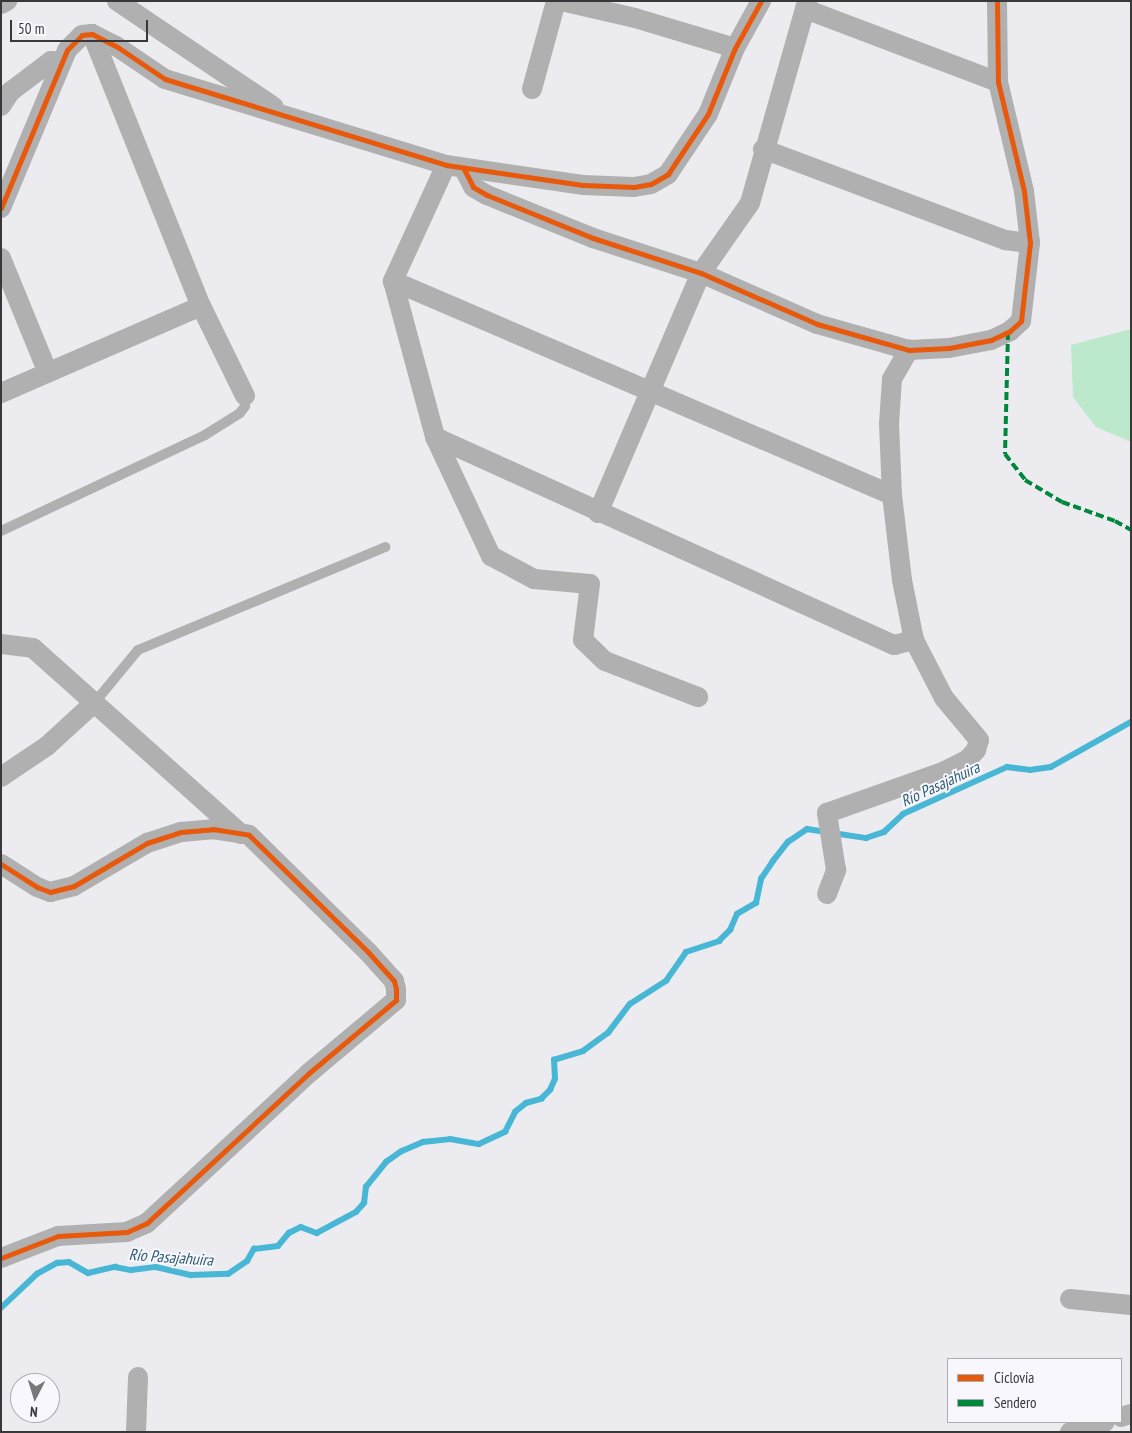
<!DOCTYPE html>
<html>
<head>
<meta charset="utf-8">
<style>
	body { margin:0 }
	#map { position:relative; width:1132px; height:1433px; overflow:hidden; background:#ecebf0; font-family:"PT Sans Narrow",sans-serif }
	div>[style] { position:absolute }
	.green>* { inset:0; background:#bce9cc }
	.stream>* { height:5.5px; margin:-2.75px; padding:0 2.75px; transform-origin:2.75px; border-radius:2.75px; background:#48b6d5 }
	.lane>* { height:10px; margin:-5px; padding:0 5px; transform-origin:5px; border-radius:5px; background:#b1b0b0 }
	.street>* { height:20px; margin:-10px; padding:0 10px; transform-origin:10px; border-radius:10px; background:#b1b0b0 }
	.quiet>* { height:4px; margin-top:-2px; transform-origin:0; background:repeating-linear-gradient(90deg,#00873e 0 8px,transparent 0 12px) }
	.cycleway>* { height:5px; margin:-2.5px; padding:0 2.5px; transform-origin:2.5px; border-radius:2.5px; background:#e8590c }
	span { translate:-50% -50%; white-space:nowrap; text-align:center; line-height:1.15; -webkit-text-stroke:4px #f8f7fe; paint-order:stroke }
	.water-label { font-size:16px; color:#2d5e71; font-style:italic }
	.frame { position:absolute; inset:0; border:2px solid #38383b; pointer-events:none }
	.legend { position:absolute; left:947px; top:1358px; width:175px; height:65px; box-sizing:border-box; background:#f8f7fe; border:1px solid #ababb0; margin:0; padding:6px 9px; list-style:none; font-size:15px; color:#38383b }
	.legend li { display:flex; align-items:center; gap:10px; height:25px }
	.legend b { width:25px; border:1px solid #ababb0 }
	.north { position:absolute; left:10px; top:1373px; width:50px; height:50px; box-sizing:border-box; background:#f8f7fe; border:1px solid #ababb0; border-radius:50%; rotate:185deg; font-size:14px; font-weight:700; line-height:20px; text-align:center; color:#38383b }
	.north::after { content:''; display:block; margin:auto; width:18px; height:22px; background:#77777a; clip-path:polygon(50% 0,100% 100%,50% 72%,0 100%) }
	.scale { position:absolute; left:10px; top:20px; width:138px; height:22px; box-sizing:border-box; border:2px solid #38383b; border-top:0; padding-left:6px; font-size:15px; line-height:18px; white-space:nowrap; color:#38383b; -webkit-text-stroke:4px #f8f7fe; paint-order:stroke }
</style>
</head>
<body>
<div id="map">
	<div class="green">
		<i style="clip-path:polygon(1131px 329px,1131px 442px,1096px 427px,1073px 397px,1071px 345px)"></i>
	</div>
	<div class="stream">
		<i style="left:1px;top:1308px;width:50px;rotate:-43.4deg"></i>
		<i style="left:37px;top:1274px;width:23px;rotate:-29deg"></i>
		<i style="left:57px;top:1263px;width:12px;rotate:-5deg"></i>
		<i style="left:69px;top:1262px;width:22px;rotate:30deg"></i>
		<i style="left:88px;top:1273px;width:28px;rotate:-13deg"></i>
		<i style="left:115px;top:1267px;width:16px;rotate:11deg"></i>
		<i style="left:131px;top:1270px;width:25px;rotate:-7deg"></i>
		<i style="left:156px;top:1267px;width:36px;rotate:13deg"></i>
		<i style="left:191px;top:1275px;width:37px;rotate:-2deg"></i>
		<i style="left:228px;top:1274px;width:23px;rotate:-34deg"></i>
		<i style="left:247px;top:1261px;width:14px;rotate:-60deg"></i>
		<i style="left:254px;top:1249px;width:24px;rotate:-7deg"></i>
		<i style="left:278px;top:1246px;width:17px;rotate:-50deg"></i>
		<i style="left:289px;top:1233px;width:13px;rotate:-27deg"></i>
		<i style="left:301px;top:1227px;width:17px;rotate:21deg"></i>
		<i style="left:317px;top:1233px;width:44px;rotate:-28.3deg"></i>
		<i style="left:356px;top:1212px;width:12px;rotate:-48deg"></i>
		<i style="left:364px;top:1203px;width:16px;rotate:-83deg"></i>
		<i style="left:366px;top:1187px;width:32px;rotate:-51deg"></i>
		<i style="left:386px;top:1162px;width:19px;rotate:-35deg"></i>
		<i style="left:402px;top:1151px;width:23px;rotate:-23deg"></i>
		<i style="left:423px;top:1142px;width:27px;rotate:-6deg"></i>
		<i style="left:450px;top:1139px;width:29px;rotate:10deg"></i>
		<i style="left:479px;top:1144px;width:29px;rotate:-25deg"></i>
		<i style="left:505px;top:1132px;width:22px;rotate:-63deg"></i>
		<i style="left:515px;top:1112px;width:14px;rotate:-39deg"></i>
		<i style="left:526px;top:1103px;width:16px;rotate:-15deg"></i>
		<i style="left:541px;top:1099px;width:13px;rotate:-45deg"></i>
		<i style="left:550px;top:1090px;width:12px;rotate:-66deg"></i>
		<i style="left:555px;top:1079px;width:19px;rotate:-93deg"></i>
		<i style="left:554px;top:1060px;width:30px;rotate:-17deg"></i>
		<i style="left:583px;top:1051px;width:31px;rotate:-36deg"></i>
		<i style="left:608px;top:1033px;width:36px;rotate:-53deg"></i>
		<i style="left:630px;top:1004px;width:43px;rotate:-32.6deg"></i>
		<i style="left:666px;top:981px;width:35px;rotate:-55deg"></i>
		<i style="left:686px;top:952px;width:35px;rotate:-18deg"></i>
		<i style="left:719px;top:941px;width:16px;rotate:-45deg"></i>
		<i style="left:730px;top:930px;width:17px;rotate:-66deg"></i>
		<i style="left:737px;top:914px;width:22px;rotate:-30deg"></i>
		<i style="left:756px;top:903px;width:25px;rotate:-78deg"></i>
		<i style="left:761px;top:879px;width:22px;rotate:-56deg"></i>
		<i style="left:773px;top:861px;width:24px;rotate:-52deg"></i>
		<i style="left:788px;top:842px;width:23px;rotate:-34deg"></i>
		<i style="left:807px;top:829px;width:60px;rotate:8.7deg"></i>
		<i style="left:866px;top:838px;width:19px;rotate:-18deg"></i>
		<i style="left:884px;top:832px;width:26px;rotate:-43deg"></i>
		<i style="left:903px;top:814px;width:114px;rotate:-24.3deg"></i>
		<i style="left:1007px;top:767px;width:23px;rotate:7deg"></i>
		<i style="left:1030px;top:770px;width:21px;rotate:-8deg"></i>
		<i style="left:1051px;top:767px;width:92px;rotate:-29.4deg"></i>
	</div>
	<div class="lane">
		<i style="left:1px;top:531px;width:225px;rotate:-25.2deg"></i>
		<i style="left:205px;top:435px;width:41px;rotate:-32.2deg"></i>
		<i style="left:240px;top:413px;width:9px;rotate:-54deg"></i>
		<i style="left:245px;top:406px;width:10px;rotate:-90deg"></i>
		<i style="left:95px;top:702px;width:67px;rotate:-50.4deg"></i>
		<i style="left:138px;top:650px;width:268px;rotate:-22.6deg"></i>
	</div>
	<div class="street">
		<i style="left:117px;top:1px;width:189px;rotate:34deg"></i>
		<i style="left:561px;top:1px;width:76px;rotate:12.9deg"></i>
		<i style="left:635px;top:18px;width:104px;rotate:16.7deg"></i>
		<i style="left:1px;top:4px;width:7px;rotate:-27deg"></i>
		<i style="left:805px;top:9px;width:206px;rotate:20.7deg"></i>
		<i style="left:92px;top:34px;width:293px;rotate:68.2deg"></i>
		<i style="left:201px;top:306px;width:100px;rotate:63.9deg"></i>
		<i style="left:532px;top:89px;width:91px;rotate:-74.7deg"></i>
		<i style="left:1px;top:106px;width:17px;rotate:-57deg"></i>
		<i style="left:10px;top:92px;width:51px;rotate:-37.1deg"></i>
		<i style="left:51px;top:61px;width:11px;rotate:5deg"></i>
		<i style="left:763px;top:149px;width:259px;rotate:20.6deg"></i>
		<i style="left:1005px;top:240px;width:25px;rotate:7deg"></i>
		<i style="left:446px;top:165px;width:128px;rotate:114.6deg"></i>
		<i style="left:393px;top:281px;width:162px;rotate:74.9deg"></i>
		<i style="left:435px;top:437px;width:132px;rotate:64.8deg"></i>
		<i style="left:491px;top:556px;width:49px;rotate:28.1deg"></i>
		<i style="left:534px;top:579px;width:56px;rotate:5.1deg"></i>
		<i style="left:590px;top:584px;width:56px;rotate:97.1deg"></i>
		<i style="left:583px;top:640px;width:30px;rotate:44deg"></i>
		<i style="left:605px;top:661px;width:100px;rotate:21.2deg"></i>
		<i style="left:464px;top:169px;width:20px;rotate:63deg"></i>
		<i style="left:473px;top:187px;width:16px;rotate:30deg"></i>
		<i style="left:487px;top:195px;width:114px;rotate:22.1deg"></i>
		<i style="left:593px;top:238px;width:114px;rotate:18deg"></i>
		<i style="left:701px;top:273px;width:127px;rotate:23.7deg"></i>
		<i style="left:817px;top:324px;width:96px;rotate:15.8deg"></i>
		<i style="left:909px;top:350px;width:40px;rotate:-2.9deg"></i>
		<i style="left:949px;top:348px;width:43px;rotate:-10.8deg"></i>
		<i style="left:991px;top:340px;width:21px;rotate:-25deg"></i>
		<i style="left:1010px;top:331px;width:15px;rotate:-42deg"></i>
		<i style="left:1021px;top:321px;width:79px;rotate:-83.4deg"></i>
		<i style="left:1030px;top:243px;width:52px;rotate:-96.6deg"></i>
		<i style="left:1024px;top:191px;width:112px;rotate:-103.4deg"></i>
		<i style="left:998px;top:82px;width:81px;rotate:-90.7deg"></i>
		<i style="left:1px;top:208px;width:171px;rotate:-67.3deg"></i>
		<i style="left:67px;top:50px;width:21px;rotate:-45deg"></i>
		<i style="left:82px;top:35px;width:10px;rotate:-6deg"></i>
		<i style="left:92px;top:34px;width:27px;rotate:27deg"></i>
		<i style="left:116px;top:46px;width:59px;rotate:34deg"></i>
		<i style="left:165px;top:79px;width:294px;rotate:17deg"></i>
		<i style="left:446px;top:165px;width:138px;rotate:8.3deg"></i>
		<i style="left:583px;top:185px;width:51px;rotate:2.2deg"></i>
		<i style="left:634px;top:187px;width:17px;rotate:-10deg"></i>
		<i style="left:651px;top:184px;width:20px;rotate:-30deg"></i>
		<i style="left:668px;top:174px;width:72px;rotate:-56.3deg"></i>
		<i style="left:708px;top:114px;width:71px;rotate:-67.8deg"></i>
		<i style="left:735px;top:48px;width:54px;rotate:-61deg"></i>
		<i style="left:1px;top:258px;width:124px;rotate:67.8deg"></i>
		<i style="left:393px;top:281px;width:543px;rotate:23.21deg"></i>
		<i style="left:1px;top:393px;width:218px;rotate:-23.5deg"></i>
		<i style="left:435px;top:437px;width:504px;rotate:24.38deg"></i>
		<i style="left:894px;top:645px;width:21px;rotate:-14deg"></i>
		<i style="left:598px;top:513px;width:261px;rotate:-66.8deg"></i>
		<i style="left:701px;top:273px;width:85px;rotate:-55deg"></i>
		<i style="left:750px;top:203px;width:210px;rotate:-74.2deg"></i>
		<i style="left:1px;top:644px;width:32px;rotate:7deg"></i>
		<i style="left:33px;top:648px;width:279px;rotate:41.8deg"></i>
		<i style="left:1px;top:777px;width:55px;rotate:-34deg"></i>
		<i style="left:47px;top:746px;width:65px;rotate:-42.5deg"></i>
		<i style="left:1px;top:864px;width:43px;rotate:32.6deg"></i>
		<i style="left:37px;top:887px;width:14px;rotate:21deg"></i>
		<i style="left:50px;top:892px;width:25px;rotate:-14deg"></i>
		<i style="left:74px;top:886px;width:85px;rotate:-30.5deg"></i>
		<i style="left:147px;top:843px;width:36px;rotate:-18deg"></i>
		<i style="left:181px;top:832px;width:32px;rotate:-5deg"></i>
		<i style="left:213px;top:829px;width:36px;rotate:9deg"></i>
		<i style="left:249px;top:835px;width:167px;rotate:44.5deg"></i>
		<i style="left:368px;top:952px;width:39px;rotate:48deg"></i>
		<i style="left:394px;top:981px;width:8px;rotate:76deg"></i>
		<i style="left:396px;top:989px;width:11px;rotate:90deg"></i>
		<i style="left:396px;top:1000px;width:114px;rotate:140deg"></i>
		<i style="left:309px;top:1073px;width:221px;rotate:137.2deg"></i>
		<i style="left:147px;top:1223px;width:22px;rotate:156deg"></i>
		<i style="left:127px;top:1232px;width:69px;rotate:176.7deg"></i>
		<i style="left:58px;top:1236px;width:61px;rotate:158.9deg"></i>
		<i style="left:827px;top:894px;width:26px;rotate:-69deg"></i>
		<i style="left:836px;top:870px;width:58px;rotate:-99deg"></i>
		<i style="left:827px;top:813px;width:123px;rotate:-19.5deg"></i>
		<i style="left:943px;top:772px;width:28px;rotate:-27deg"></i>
		<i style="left:968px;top:759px;width:12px;rotate:-48deg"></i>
		<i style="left:976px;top:750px;width:10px;rotate:-73deg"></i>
		<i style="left:979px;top:740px;width:55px;rotate:-129.8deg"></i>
		<i style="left:944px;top:698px;width:65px;rotate:-117.3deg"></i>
		<i style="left:914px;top:640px;width:61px;rotate:-101.3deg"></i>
		<i style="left:902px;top:580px;width:86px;rotate:-96.7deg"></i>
		<i style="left:892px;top:495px;width:71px;rotate:-92.4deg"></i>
		<i style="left:889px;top:424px;width:45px;rotate:-86.2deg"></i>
		<i style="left:892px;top:379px;width:34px;rotate:-60deg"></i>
		<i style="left:1070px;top:1299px;width:61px;rotate:5.6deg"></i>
		<i style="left:1121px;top:1417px;width:10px;rotate:-17deg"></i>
		<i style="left:136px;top:1432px;width:55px;rotate:-87.9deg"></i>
		<i style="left:1070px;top:1432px;width:36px;rotate:-16deg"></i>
	</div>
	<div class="quiet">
		<i style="left:1008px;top:332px;width:122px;rotate:91.4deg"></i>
		<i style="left:1005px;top:454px;width:33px;rotate:52deg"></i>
		<i style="left:1025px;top:480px;width:43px;rotate:30.7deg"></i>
		<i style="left:1062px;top:502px;width:56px;rotate:19.7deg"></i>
		<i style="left:1115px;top:521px;width:18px;rotate:29deg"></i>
	</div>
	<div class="cycleway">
		<i style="left:464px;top:169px;width:20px;rotate:63deg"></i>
		<i style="left:473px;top:187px;width:16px;rotate:30deg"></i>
		<i style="left:487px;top:195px;width:114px;rotate:22.1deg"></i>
		<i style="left:593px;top:238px;width:114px;rotate:18deg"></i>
		<i style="left:701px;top:273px;width:127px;rotate:23.7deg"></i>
		<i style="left:817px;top:324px;width:96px;rotate:15.8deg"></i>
		<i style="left:909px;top:350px;width:40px;rotate:-2.9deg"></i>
		<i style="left:949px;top:348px;width:43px;rotate:-10.8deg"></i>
		<i style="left:991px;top:340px;width:21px;rotate:-25deg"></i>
		<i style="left:1010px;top:331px;width:15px;rotate:-42deg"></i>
		<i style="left:1021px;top:321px;width:79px;rotate:-83.4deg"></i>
		<i style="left:1030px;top:243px;width:52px;rotate:-96.6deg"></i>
		<i style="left:1024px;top:191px;width:112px;rotate:-103.4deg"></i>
		<i style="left:998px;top:82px;width:81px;rotate:-90.7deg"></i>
		<i style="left:1px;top:208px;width:171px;rotate:-67.3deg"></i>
		<i style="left:67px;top:50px;width:21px;rotate:-45deg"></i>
		<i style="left:82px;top:35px;width:10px;rotate:-6deg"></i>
		<i style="left:92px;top:34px;width:27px;rotate:27deg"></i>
		<i style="left:116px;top:46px;width:59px;rotate:34deg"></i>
		<i style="left:165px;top:79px;width:294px;rotate:17deg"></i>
		<i style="left:446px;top:165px;width:138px;rotate:8.3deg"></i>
		<i style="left:583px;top:185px;width:51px;rotate:2.2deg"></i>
		<i style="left:634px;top:187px;width:17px;rotate:-10deg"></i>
		<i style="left:651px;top:184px;width:20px;rotate:-30deg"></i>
		<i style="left:668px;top:174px;width:72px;rotate:-56.3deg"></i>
		<i style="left:708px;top:114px;width:71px;rotate:-67.8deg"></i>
		<i style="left:735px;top:48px;width:54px;rotate:-61deg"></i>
		<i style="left:1px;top:864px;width:43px;rotate:32.6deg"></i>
		<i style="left:37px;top:887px;width:14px;rotate:21deg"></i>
		<i style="left:50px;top:892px;width:25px;rotate:-14deg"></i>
		<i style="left:74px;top:886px;width:85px;rotate:-30.5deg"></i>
		<i style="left:147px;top:843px;width:36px;rotate:-18deg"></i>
		<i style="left:181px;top:832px;width:32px;rotate:-5deg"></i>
		<i style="left:213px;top:829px;width:36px;rotate:9deg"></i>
		<i style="left:249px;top:835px;width:167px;rotate:44.5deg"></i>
		<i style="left:368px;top:952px;width:39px;rotate:48deg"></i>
		<i style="left:394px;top:981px;width:8px;rotate:76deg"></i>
		<i style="left:396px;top:989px;width:11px;rotate:90deg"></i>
		<i style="left:396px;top:1000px;width:114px;rotate:140deg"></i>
		<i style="left:309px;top:1073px;width:221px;rotate:137.2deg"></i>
		<i style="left:147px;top:1223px;width:22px;rotate:156deg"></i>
		<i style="left:127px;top:1232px;width:69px;rotate:176.7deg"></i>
		<i style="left:58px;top:1236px;width:61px;rotate:158.9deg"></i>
	</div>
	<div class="water-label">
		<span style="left:940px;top:784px;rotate:-25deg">Río Pasajahuira</span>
		<span style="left:171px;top:1257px;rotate:4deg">Río Pasajahuira</span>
	</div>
	<div class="frame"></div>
	<ul class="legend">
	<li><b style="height:6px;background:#e8590c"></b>Ciclovía</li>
	<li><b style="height:6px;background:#00873e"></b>Sendero</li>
	</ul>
	<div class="north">N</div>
	<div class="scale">50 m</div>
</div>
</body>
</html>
